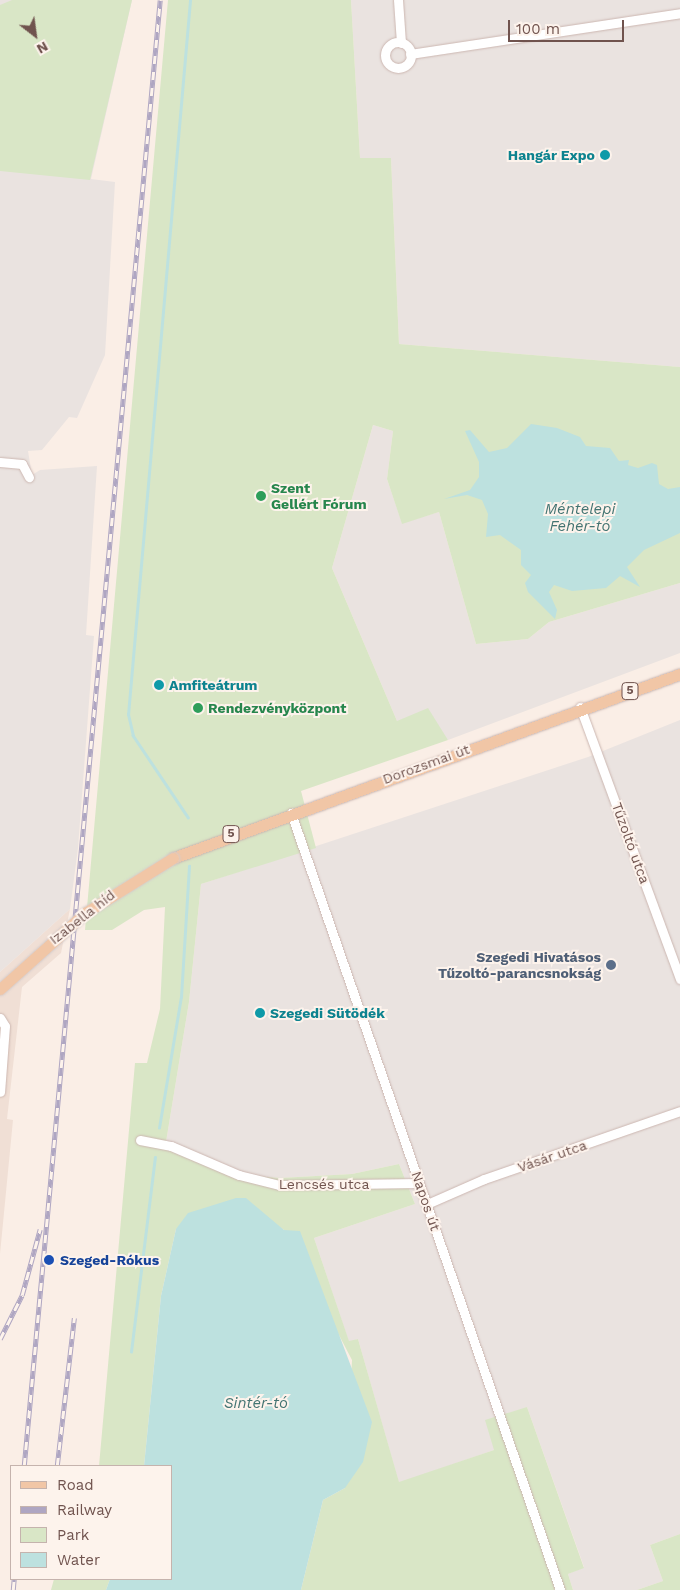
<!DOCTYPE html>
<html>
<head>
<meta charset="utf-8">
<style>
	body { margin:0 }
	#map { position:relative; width:680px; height:1590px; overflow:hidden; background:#faeee6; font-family:"Work Sans",sans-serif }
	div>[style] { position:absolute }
	.residential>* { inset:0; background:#f0dfd5 }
	.industrial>* { inset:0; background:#eae3e0 }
	.green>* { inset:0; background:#d9e6c6 }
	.water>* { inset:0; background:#bde1df }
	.stream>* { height:2.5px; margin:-1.25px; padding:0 1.25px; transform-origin:1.25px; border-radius:1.25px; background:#bde1df }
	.roads { filter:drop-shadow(0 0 1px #ccb7b1) drop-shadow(0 0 1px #ccb7b1) }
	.minor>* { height:9px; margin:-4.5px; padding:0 4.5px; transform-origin:4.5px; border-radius:4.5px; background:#fff }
	.minor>.ring { margin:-4.5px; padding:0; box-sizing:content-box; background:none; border:9px solid #fff; border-radius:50% }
	.major>* { height:11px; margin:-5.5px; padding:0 5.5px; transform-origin:5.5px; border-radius:5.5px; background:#f1c6a6 }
	.rail>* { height:4.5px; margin-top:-2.25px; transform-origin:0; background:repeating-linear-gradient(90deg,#fdf3ec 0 8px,#afa6c2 0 16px); box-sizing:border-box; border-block:1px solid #afa6c2 }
	.bridges { filter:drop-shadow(0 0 1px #d4cbca) drop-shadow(0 0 1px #d4cbca) }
	.major-bridge>* { height:11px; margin:-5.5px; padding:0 5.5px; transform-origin:5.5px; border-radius:5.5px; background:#f1c6a6 }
	.dots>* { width:14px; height:14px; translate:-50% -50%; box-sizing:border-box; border:2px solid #fdf3ec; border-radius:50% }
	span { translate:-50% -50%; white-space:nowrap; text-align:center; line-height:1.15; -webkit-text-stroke:4px #fdf3ec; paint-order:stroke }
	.shield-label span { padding:1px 4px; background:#fdf3ec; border:1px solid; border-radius:4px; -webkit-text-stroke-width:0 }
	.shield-label { font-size:12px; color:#70534e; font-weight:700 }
	.culture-label { font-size:14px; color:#0d838f; font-weight:700 }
	.right { translate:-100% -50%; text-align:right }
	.left { translate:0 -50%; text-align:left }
	.leisure-label { font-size:14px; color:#27864d; font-weight:700 }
	.street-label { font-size:14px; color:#70534e }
	.service-label { font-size:14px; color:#4e5e75; font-weight:700 }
	.transit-label { font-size:14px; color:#164399; font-weight:700 }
	.water-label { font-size:15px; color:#437472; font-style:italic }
	.legend { position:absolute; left:10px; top:1465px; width:162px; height:115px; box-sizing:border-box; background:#fdf3ec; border:1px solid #c5b3ad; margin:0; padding:6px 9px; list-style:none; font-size:15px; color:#70534e }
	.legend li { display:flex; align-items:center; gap:10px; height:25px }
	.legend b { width:25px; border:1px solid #c5b3ad }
	.north { position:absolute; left:10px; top:10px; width:50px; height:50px; -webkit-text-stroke:4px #fdf3ec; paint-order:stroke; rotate:150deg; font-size:14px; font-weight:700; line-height:20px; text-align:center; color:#70534e }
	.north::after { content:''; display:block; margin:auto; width:18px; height:22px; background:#70534e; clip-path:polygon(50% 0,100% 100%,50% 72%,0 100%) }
	.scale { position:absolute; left:508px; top:20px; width:116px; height:22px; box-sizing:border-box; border:2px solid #70534e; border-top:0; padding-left:6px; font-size:15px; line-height:18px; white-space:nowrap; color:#70534e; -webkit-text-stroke:4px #fdf3ec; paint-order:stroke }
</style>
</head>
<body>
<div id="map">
	<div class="residential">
		<i style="clip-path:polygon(70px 909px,61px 953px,22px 987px,7px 1119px,13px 1120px,0 1254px,0 972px)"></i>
	</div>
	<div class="industrial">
		<i style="clip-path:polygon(0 0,132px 0,91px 179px,115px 182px,105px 355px,77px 418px,69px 417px,42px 450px,28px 451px,32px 475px,40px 470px,97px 466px,86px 635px,94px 636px,78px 848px,70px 909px,0 972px)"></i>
		<i style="clip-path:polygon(351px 0,680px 0,680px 367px,399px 344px,391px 158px,360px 158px)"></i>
		<i style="clip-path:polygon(373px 425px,393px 431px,387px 479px,402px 523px,439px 512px,476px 644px,528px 639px,549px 622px,680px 583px,680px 653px,448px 740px,434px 724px,397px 721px,332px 568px)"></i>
		<i style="clip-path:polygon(680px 720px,680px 1534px,650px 1545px,663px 1581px,637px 1590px,573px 1590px,568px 1574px,584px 1567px,527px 1407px,494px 1450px,399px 1483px,358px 1339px,349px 1342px,314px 1238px,415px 1204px,399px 1164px,352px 1174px,280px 1178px,247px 1175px,166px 1142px,189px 1002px,201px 884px,588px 757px)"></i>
	</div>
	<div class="green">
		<i style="clip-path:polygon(12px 0,132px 0,90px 180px,0 171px,0 5px)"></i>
		<i style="clip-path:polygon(168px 0,351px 0,360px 158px,391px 158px,399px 344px,680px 367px,680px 583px,549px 622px,528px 639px,476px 644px,439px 512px,402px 524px,387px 479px,393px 431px,373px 425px,332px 568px,397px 721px,428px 708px,448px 740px,301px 791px,316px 848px,201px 884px,189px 1002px,166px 1142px,247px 1175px,280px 1178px,352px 1174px,399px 1164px,415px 1204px,314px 1238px,349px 1341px,358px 1339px,399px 1482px,494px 1450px,485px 1420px,527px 1407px,584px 1568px,568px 1574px,573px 1590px,301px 1590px,323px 1500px,345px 1488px,352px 1360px,284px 1230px,273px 1223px,176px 1229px,161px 1296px,144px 1466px,99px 1466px,135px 1063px,147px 1063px,160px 1009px,165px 907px,144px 910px,112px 930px,85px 930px)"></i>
		<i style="clip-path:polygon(680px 1534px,680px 1590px,637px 1590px,663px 1581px,650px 1545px)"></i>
		<i style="clip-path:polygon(54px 1579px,110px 1579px,106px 1590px,51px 1590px)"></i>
	</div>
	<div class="water">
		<i style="clip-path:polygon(531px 424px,557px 428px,580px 437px,586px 446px,610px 448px,619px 461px,629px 460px,628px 465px,638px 468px,652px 463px,657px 465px,659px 484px,668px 489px,680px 487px,680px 533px,644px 550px,627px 567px,640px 587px,620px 576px,606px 588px,572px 591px,554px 585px,549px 592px,557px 610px,555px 619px,528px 592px,525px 583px,531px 575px,521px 565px,521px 550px,500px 535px,486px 537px,488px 514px,482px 500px,467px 495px,444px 499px,470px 490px,479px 477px,479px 462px,465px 431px,470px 430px,489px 452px,507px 448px)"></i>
		<i style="clip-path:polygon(236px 1198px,246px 1198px,284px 1230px,300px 1231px,372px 1422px,363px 1462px,345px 1488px,323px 1500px,301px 1590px,106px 1590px,110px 1579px,171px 1579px,171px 1466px,144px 1466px,161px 1296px,176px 1229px,188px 1213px)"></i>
	</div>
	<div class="stream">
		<i style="left:188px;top:818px;width:99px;rotate:-123.9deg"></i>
		<i style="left:133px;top:736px;width:22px;rotate:-103deg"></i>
		<i style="left:128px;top:715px;width:718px;rotate:-85.04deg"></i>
		<i style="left:159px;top:1128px;width:133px;rotate:-80.5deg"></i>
		<i style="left:181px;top:997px;width:131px;rotate:-86.5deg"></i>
		<i style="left:131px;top:1352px;width:196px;rotate:-83deg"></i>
	</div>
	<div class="roads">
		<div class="minor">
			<i style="left:398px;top:0;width:43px;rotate:86deg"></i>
			<i class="ring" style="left:385px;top:42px;width:17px;height:17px"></i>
			<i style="left:410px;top:54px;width:273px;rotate:-8.6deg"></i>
			<i style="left:0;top:462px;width:22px;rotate:5deg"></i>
			<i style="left:22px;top:464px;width:15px;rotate:62deg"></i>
			<i style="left:580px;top:707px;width:290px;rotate:69.8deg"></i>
			<i style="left:291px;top:813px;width:822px;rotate:70.9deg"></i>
			<i style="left:0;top:1018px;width:9px;rotate:58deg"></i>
			<i style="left:5px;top:1026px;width:66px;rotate:94.3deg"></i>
			<i style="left:140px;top:1140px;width:32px;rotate:11deg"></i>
			<i style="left:171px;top:1146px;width:74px;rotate:23.1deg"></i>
			<i style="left:239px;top:1175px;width:41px;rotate:14deg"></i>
			<i style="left:279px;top:1185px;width:140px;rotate:-0.8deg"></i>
			<i style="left:427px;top:1204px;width:62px;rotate:-23.7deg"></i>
			<i style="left:484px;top:1179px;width:207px;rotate:-19.1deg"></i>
		</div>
		<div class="major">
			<i style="left:173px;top:858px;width:539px;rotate:-19.95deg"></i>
		</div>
	</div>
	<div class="rail">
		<i style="left:0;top:1339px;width:49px;rotate:-63.4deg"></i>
		<i style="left:22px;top:1295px;width:68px;rotate:-74.7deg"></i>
		<i style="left:24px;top:1466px;width:1472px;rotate:-84.7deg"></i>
		<i style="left:57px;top:1466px;width:149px;rotate:-83.4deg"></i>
		<i style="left:13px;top:1590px;width:11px;rotate:-85deg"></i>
	</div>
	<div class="bridges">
		<div class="major-bridge">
			<i style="left:0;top:989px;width:114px;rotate:-41.8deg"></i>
			<i style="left:85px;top:913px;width:104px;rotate:-32deg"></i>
		</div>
	</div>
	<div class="dots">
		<i style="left:605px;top:155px;background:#0f9aa8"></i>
		<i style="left:261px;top:496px;background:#2e9e5b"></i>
		<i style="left:159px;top:685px;background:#0f9aa8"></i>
		<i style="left:198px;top:708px;background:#2e9e5b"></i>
		<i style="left:611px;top:965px;background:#5c6f8a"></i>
		<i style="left:260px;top:1013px;background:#0f9aa8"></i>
		<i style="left:49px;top:1260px;background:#1a4fb4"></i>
	</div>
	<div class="shield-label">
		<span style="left:630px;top:691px">5</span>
		<span style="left:231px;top:834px">5</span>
	</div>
	<div class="culture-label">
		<span class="right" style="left:595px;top:155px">Hangár Expo</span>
		<span class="left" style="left:169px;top:685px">Amfiteátrum</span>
		<span class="left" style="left:270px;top:1013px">Szegedi Sütödék</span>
	</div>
	<div class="leisure-label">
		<span class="left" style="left:271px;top:496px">Szent<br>Gellért Fórum</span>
		<span class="left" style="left:208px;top:708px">Rendezvényközpont</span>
	</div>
	<div class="street-label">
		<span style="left:426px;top:764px;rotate:-20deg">Dorozsmai út</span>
		<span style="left:631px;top:843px;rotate:70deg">Tűzoltó utca</span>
		<span style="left:82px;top:917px;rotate:-38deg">Izabella híd</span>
		<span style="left:552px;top:1156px;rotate:-19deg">Vásár utca</span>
		<span style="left:324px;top:1184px">Lencsés utca</span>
		<span style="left:426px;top:1201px;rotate:71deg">Napos út</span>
	</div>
	<div class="service-label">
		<span class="right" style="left:601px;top:965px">Szegedi Hivatásos<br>Tűzoltó-parancsnokság</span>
	</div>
	<div class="transit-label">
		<span class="left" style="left:60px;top:1260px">Szeged-Rókus</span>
	</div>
	<div class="water-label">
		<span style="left:580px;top:518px">Méntelepi<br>Fehér-tó</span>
		<span style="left:256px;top:1404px">Sintér-tó</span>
	</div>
	<ul class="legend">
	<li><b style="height:6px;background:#f1c6a6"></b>Road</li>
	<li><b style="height:6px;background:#afa6c2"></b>Railway</li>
	<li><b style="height:14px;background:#d9e6c6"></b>Park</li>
	<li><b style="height:14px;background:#bde1df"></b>Water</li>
	</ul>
	<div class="north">N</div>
	<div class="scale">100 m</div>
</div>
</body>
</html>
